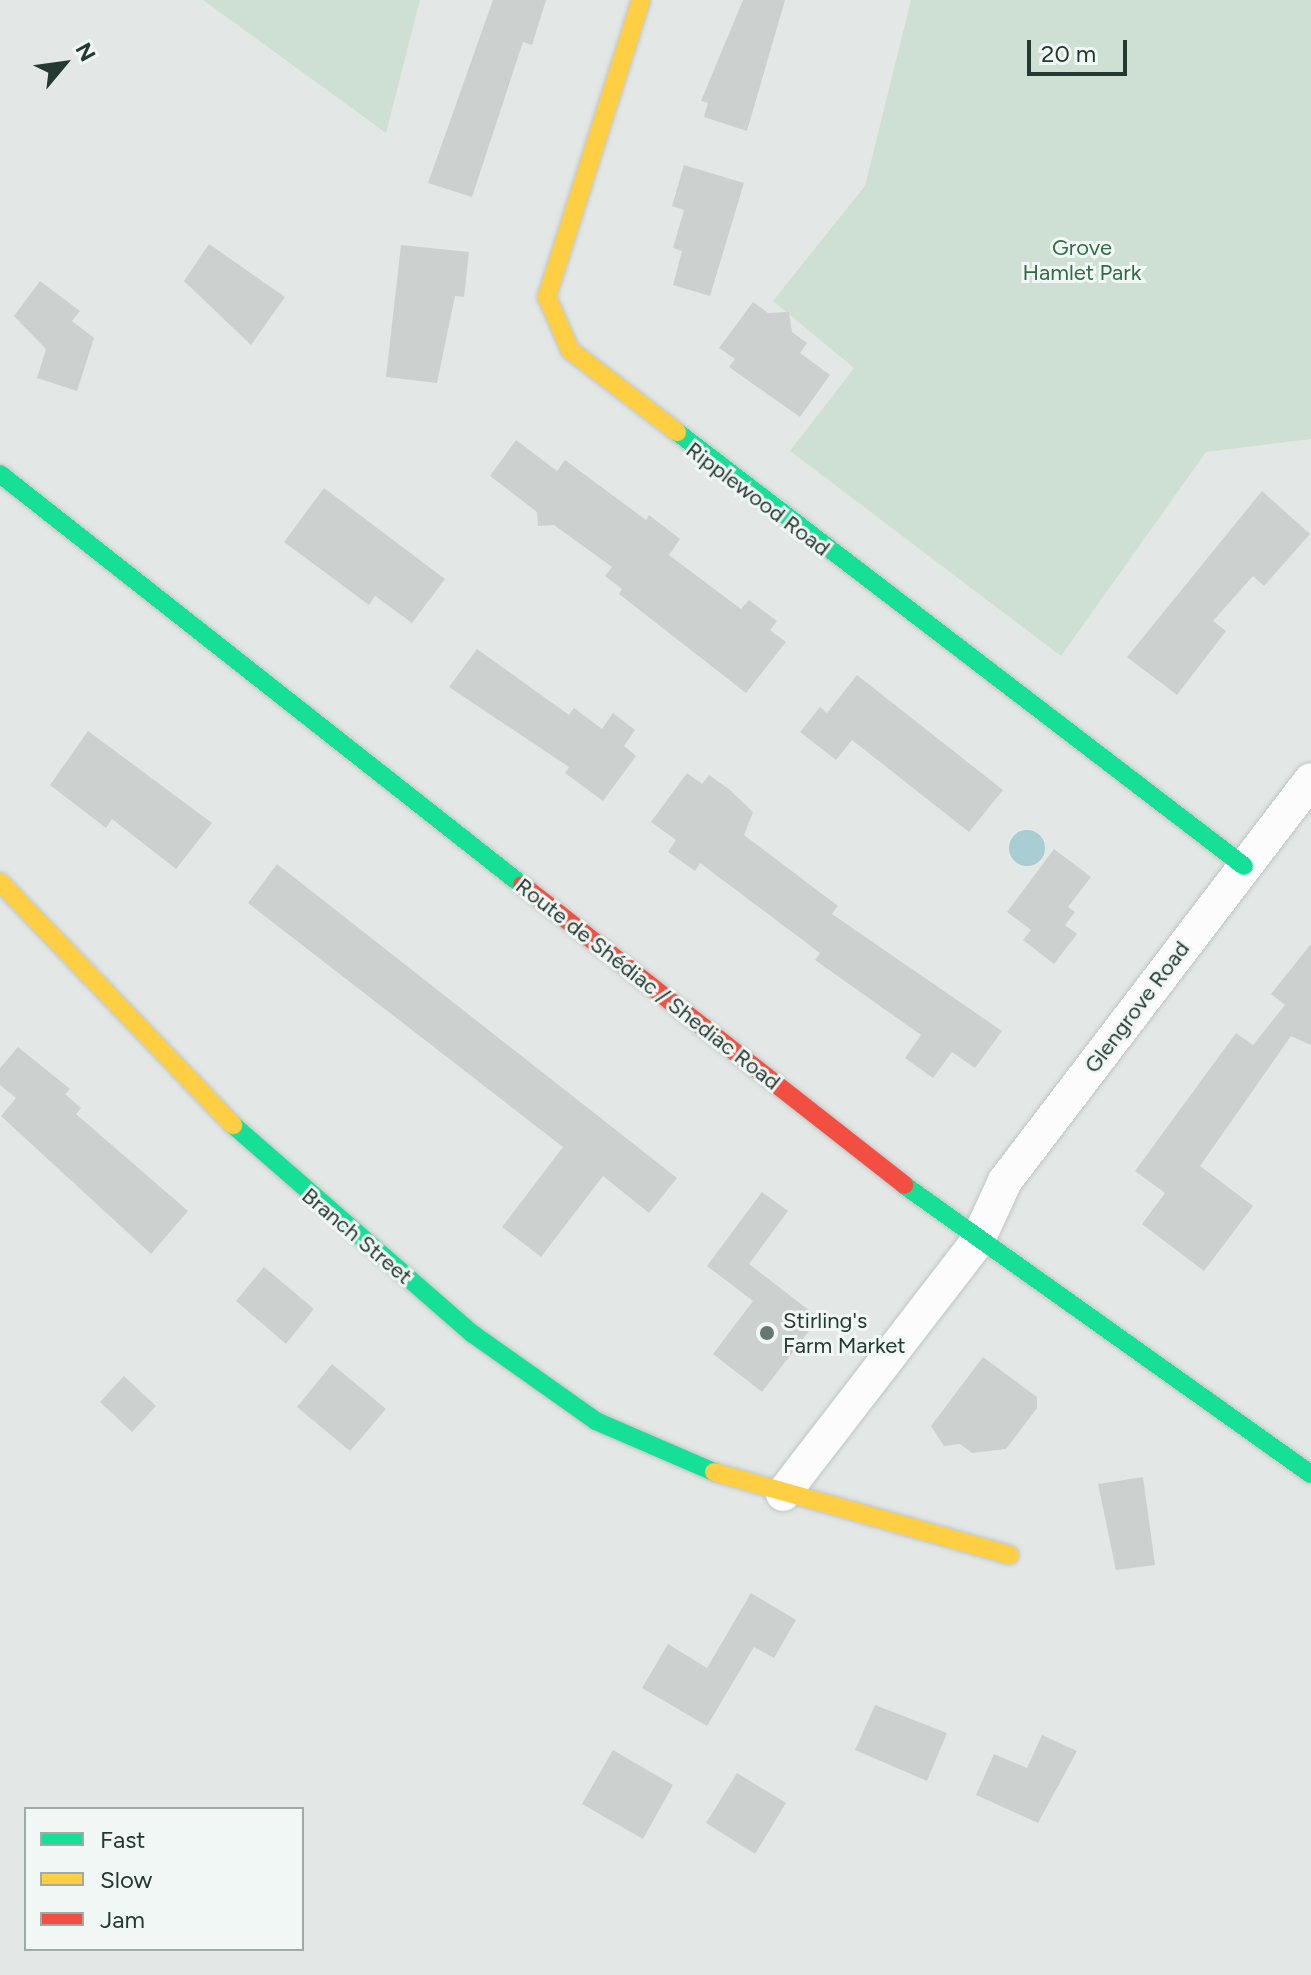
<!DOCTYPE html>
<html>
<head>
<meta charset="utf-8">
<style>
	body { margin:0 }
	#map { position:relative; width:1311px; height:1975px; overflow:hidden; background:#e3e8e6; font-family:Figtree,sans-serif }
	div>[style] { position:absolute }
	.green>* { inset:0; background:#cee0d3 }
	.water>* { inset:0; background:#a8cdd2 }
	.round { border-radius:50% }
	.building>* { inset:0; background:#ccd1cf }
	.roads { filter:drop-shadow(0 0 2px #c0c5c3) drop-shadow(0 0 2px #c0c5c3) }
	.street>* { height:34px; margin:-17px; padding:0 17px; transform-origin:17px; border-radius:17px; background:#fbfcfb }
	.fast>* { height:18px; margin:-9px; padding:0 9px; transform-origin:9px; border-radius:9px; background:#16e098 }
	.slow>* { height:18px; margin:-9px; padding:0 9px; transform-origin:9px; border-radius:9px; background:#ffcf43 }
	.jam>* { height:18px; margin:-9px; padding:0 9px; transform-origin:9px; border-radius:9px; background:#f24e42 }
	.dots>* { width:22px; height:22px; translate:-50% -50%; box-sizing:border-box; border:4px solid #f1f7f4; border-radius:50% }
	span { translate:-50% -50%; white-space:nowrap; text-align:center; line-height:1.15; -webkit-text-stroke:6px #f1f7f4; paint-order:stroke }
	.park-label { font-size:22px; color:#326b46 }
	.street-label { font-size:22px; color:#233932 }
	.poi-label { font-size:22px; color:#233932 }
	.left { translate:0 -50%; text-align:left }
	.legend { position:absolute; left:24px; top:1807px; width:280px; height:144px; box-sizing:border-box; background:#f1f7f4; border:2px solid #9faba6; margin:0; padding:10px 14px; list-style:none; font-size:24px; color:#233932 }
	.legend li { display:flex; align-items:center; gap:16px; height:40px }
	.legend b { width:40px; border:2px solid #9faba6 }
	.north { position:absolute; left:24px; top:24px; width:80px; height:80px; -webkit-text-stroke:6px #f1f7f4; paint-order:stroke; rotate:61deg; font-size:22px; font-weight:700; line-height:32px; text-align:center; color:#233932 }
	.north::after { content:''; display:block; margin:auto; width:28px; height:36px; background:#233932; clip-path:polygon(50% 0,100% 100%,50% 72%,0 100%) }
	.scale { position:absolute; left:1027px; top:40px; width:100px; height:36px; box-sizing:border-box; border:4px solid #233932; border-top:0; padding-left:10px; font-size:24px; line-height:28px; white-space:nowrap; color:#233932; -webkit-text-stroke:6px #f1f7f4; paint-order:stroke }
</style>
</head>
<body>
<div id="map">
	<div class="green">
		<i style="clip-path:polygon(203px 0,420px 0,386px 133px)"></i>
		<i style="clip-path:polygon(911px 0,1311px 0,1311px 439px,1206px 452px,1061px 656px,790px 451px,854px 368px,773px 301px,865px 186px)"></i>
	</div>
	<div class="water">
		<i class="round" style="left:1009px;top:830px;width:36px;height:36px"></i>
	</div>
	<div class="building">
		<i style="clip-path:polygon(493px 0,546px 0,532px 45px,523px 42px,472px 197px,428px 183px)"></i>
		<i style="clip-path:polygon(743px 0,785px 0,747px 131px,704px 117px,708px 103px,701px 101px)"></i>
		<i style="clip-path:polygon(684px 165px,744px 183px,710px 296px,673px 285px,682px 251px,673px 248px,684px 210px,672px 206px)"></i>
		<i style="clip-path:polygon(209px 244px,285px 297px,251px 345px,184px 281px)"></i>
		<i style="clip-path:polygon(401px 245px,469px 252px,464px 297px,455px 296px,437px 383px,386px 377px)"></i>
		<i style="clip-path:polygon(40px 281px,80px 311px,72px 321px,94px 338px,77px 391px,37px 378px,46px 349px,14px 316px)"></i>
		<i style="clip-path:polygon(753px 302px,768px 313px,789px 312px,792px 332px,807px 343px,800px 353px,830px 375px,800px 417px,729px 367px,735px 359px,719px 348px)"></i>
		<i style="clip-path:polygon(516px 440px,557px 471px,565px 460px,646px 520px,649px 515px,680px 539px,669px 555px,741px 609px,749px 600px,777px 621px,770px 630px,786px 642px,746px 693px,619px 594px,622px 589px,605px 576px,612px 567px,554px 525px,538px 526px,537px 512px,490px 476px)"></i>
		<i style="clip-path:polygon(324px 488px,445px 579px,412px 623px,375px 596px,369px 605px,284px 542px)"></i>
		<i style="clip-path:polygon(1262px 491px,1310px 534px,1264px 586px,1253px 576px,1213px 621px,1226px 631px,1177px 695px,1127px 657px)"></i>
		<i style="clip-path:polygon(477px 649px,569px 715px,574px 708px,602px 729px,613px 713px,635px 730px,624px 746px,636px 756px,603px 801px,565px 773px,569px 767px,449px 687px)"></i>
		<i style="clip-path:polygon(857px 675px,1003px 790px,969px 832px,852px 740px,836px 760px,800px 732px,820px 707px,827px 713px)"></i>
		<i style="clip-path:polygon(88px 731px,212px 823px,176px 869px,112px 819px,106px 828px,50px 785px)"></i>
		<i style="clip-path:polygon(687px 773px,702px 784px,709px 775px,730px 790px,753px 812px,744px 835px,838px 906px,832px 914px,1002px 1031px,975px 1068px,952px 1052px,933px 1078px,905px 1058px,921px 1035px,815px 960px,820px 953px,700px 863px,695px 871px,668px 852px,676px 840px,651px 822px)"></i>
		<i style="clip-path:polygon(1054px 849px,1091px 877px,1068px 907px,1075px 912px,1065px 925px,1077px 934px,1054px 964px,1023px 940px,1031px 930px,1007px 912px)"></i>
		<i style="clip-path:polygon(277px 864px,677px 1178px,649px 1213px,603px 1176px,541px 1257px,502px 1227px,563px 1147px,248px 903px)"></i>
		<i style="clip-path:polygon(1311px 944px,1311px 1045px,1291px 1036px,1200px 1166px,1253px 1206px,1204px 1271px,1142px 1224px,1165px 1193px,1135px 1171px,1236px 1033px,1253px 1045px,1285px 1005px,1271px 994px)"></i>
		<i style="clip-path:polygon(18px 1047px,70px 1089px,65px 1094px,81px 1108px,76px 1114px,188px 1211px,151px 1254px,1px 1116px,16px 1098px,0 1085px,0 1068px)"></i>
		<i style="clip-path:polygon(762px 1192px,788px 1211px,749px 1264px,819px 1318px,762px 1392px,713px 1354px,753px 1301px,707px 1266px)"></i>
		<i style="clip-path:polygon(264px 1267px,314px 1309px,286px 1344px,236px 1301px)"></i>
		<i style="clip-path:polygon(983px 1357px,1037px 1397px,1037px 1408px,1006px 1449px,972px 1453px,960px 1444px,944px 1446px,931px 1426px)"></i>
		<i style="clip-path:polygon(332px 1364px,386px 1409px,350px 1451px,297px 1407px)"></i>
		<i style="clip-path:polygon(124px 1376px,156px 1406px,132px 1432px,100px 1402px)"></i>
		<i style="clip-path:polygon(1143px 1477px,1155px 1565px,1116px 1570px,1098px 1484px)"></i>
		<i style="clip-path:polygon(751px 1593px,796px 1620px,774px 1658px,754px 1647px,707px 1726px,642px 1688px,668px 1644px,707px 1668px)"></i>
		<i style="clip-path:polygon(875px 1705px,947px 1733px,927px 1781px,855px 1750px)"></i>
		<i style="clip-path:polygon(1042px 1735px,1077px 1751px,1038px 1823px,976px 1795px,994px 1754px,1027px 1768px)"></i>
		<i style="clip-path:polygon(613px 1750px,673px 1785px,643px 1839px,582px 1804px)"></i>
		<i style="clip-path:polygon(737px 1773px,786px 1803px,755px 1854px,706px 1823px)"></i>
	</div>
	<div class="roads">
		<div class="street">
			<i style="left:783px;top:1494px;width:318px;rotate:-52.4deg"></i>
			<i style="left:977px;top:1242px;width:67px;rotate:-65.3deg"></i>
			<i style="left:1005px;top:1181px;width:504px;rotate:-52.65deg"></i>
		</div>
		<div class="fast">
			<i style="left:677px;top:432px;width:714px;rotate:37.43deg"></i>
			<i style="left:0;top:474px;width:664px;rotate:38.22deg"></i>
			<i style="left:233px;top:1125px;width:318px;rotate:41.1deg"></i>
			<i style="left:473px;top:1334px;width:151px;rotate:35.3deg"></i>
			<i style="left:596px;top:1421px;width:129px;rotate:23.4deg"></i>
			<i style="left:904px;top:1185px;width:499px;rotate:35.4deg"></i>
		</div>
		<div class="slow">
			<i style="left:641px;top:0;width:312px;rotate:107.6deg"></i>
			<i style="left:547px;top:297px;width:58px;rotate:66.5deg"></i>
			<i style="left:570px;top:350px;width:135px;rotate:37.5deg"></i>
			<i style="left:0;top:882px;width:337px;rotate:46.2deg"></i>
			<i style="left:714px;top:1472px;width:307px;rotate:15.7deg"></i>
		</div>
		<div class="jam">
			<i style="left:522px;top:885px;width:486px;rotate:38.1deg"></i>
		</div>
	</div>
	<div class="dots">
		<i style="left:767px;top:1333px;background:#667671"></i>
	</div>
	<div class="park-label">
		<span style="left:1082px;top:260px">Grove<br>Hamlet Park</span>
	</div>
	<div class="street-label">
		<span style="left:758px;top:499px;rotate:37deg">Ripplewood Road</span>
		<span style="left:648px;top:984px;rotate:38deg">Route de Shédiac / Shediac Road</span>
		<span style="left:1137px;top:1007px;rotate:-53deg">Glengrove Road</span>
		<span style="left:357px;top:1236px;rotate:40deg">Branch Street</span>
	</div>
	<div class="poi-label">
		<span class="left" style="left:783px;top:1333px">Stirling's<br>Farm Market</span>
	</div>
	<ul class="legend">
	<li><b style="height:10px;background:#16e098"></b>Fast</li>
	<li><b style="height:10px;background:#ffcf43"></b>Slow</li>
	<li><b style="height:10px;background:#f24e42"></b>Jam</li>
	</ul>
	<div class="north">N</div>
	<div class="scale">20 m</div>
</div>
</body>
</html>
